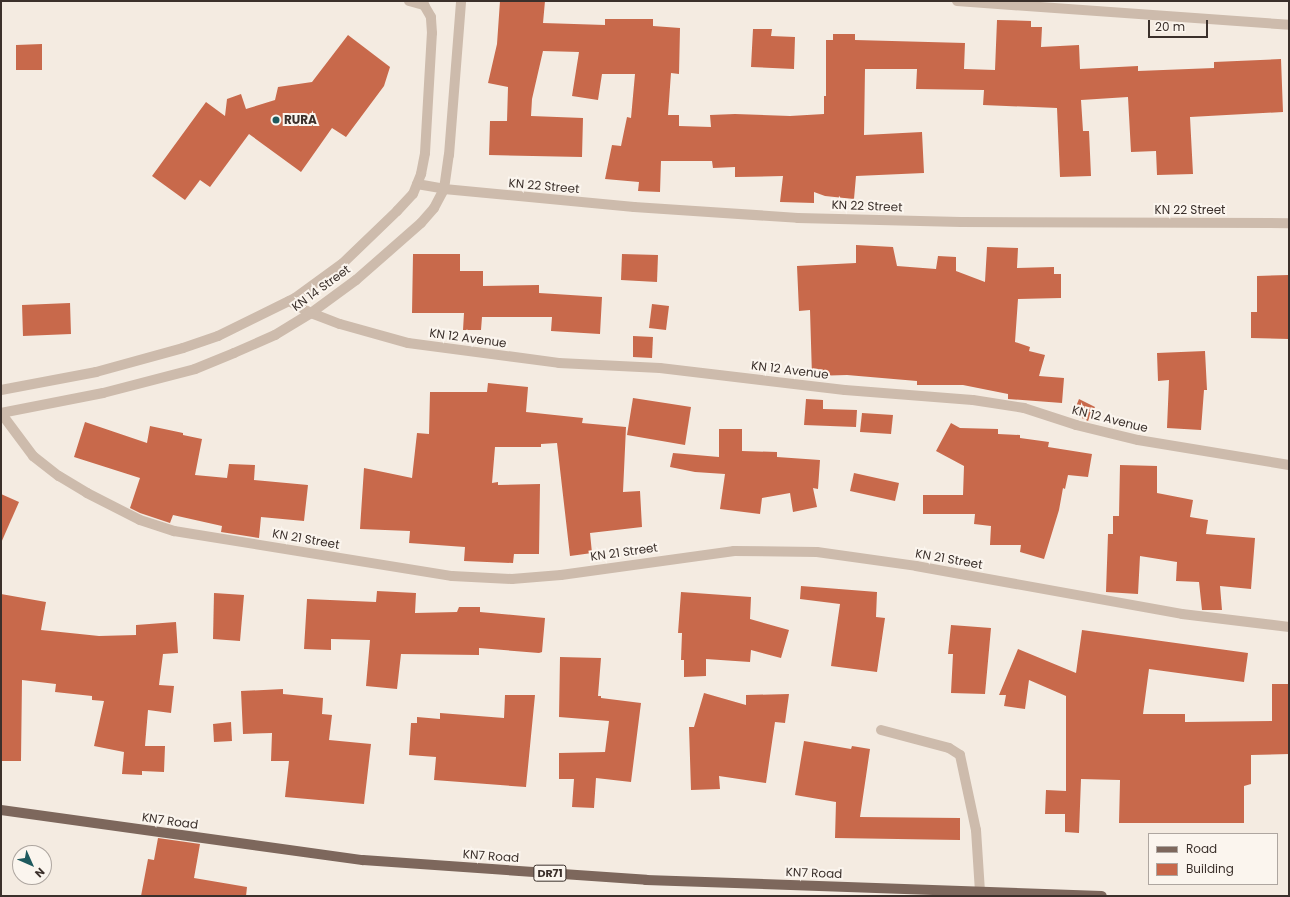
<!DOCTYPE html>
<html>
<head>
<meta charset="utf-8">
<style>
	body { margin:0 }
	#map { position:relative; width:1290px; height:897px; overflow:hidden; background:#f4ebe1; font-family:Poppins,sans-serif }
	div>[style] { position:absolute }
	.building>* { inset:0; background:#c8694b }
	.minor>* { height:10px; margin:-5px; padding:0 5px; transform-origin:5px; border-radius:5px; background:#cdbbac }
	.major>* { height:10px; margin:-5px; padding:0 5px; transform-origin:5px; border-radius:5px; background:#7d675c }
	.dots>* { width:11px; height:11px; translate:-50% -50%; box-sizing:border-box; border:2px solid #fbf5ee; border-radius:50% }
	span { translate:-50% -50%; white-space:nowrap; text-align:center; line-height:1.15; -webkit-text-stroke:4px #fbf5ee; paint-order:stroke }
	.shield-label span { padding:1px 3px; background:#fbf5ee; border:1px solid; border-radius:3px; -webkit-text-stroke-width:0 }
	.shield-label { font-size:11px; color:#3b302b; font-weight:700 }
	.poi-label { font-size:12px; color:#3b302b; font-weight:700 }
	.left { translate:0 -50%; text-align:left }
	.street-label { font-size:12px; color:#3b302b }
	.frame { position:absolute; inset:0; border:2px solid #3b302b; pointer-events:none }
	.legend { position:absolute; left:1148px; top:833px; width:130px; height:52px; box-sizing:border-box; background:#fbf5ee; border:1px solid #aea6a0; margin:0; padding:5px 7px; list-style:none; font-size:12px; color:#3b302b }
	.legend li { display:flex; align-items:center; gap:8px; height:20px }
	.legend b { width:20px; border:1px solid #aea6a0 }
	.north { position:absolute; left:12px; top:845px; width:40px; height:40px; box-sizing:border-box; background:#fbf5ee; border:1px solid #aea6a0; border-radius:50%; rotate:135deg; font-size:11px; font-weight:700; line-height:16px; text-align:center; color:#3b302b }
	.north::after { content:''; display:block; margin:auto; width:14px; height:18px; background:#1f5a5e; clip-path:polygon(50% 0,100% 100%,50% 72%,0 100%) }
	.scale { position:absolute; left:1148px; top:20px; width:60px; height:18px; box-sizing:border-box; border:2px solid #3b302b; border-top:0; padding-left:5px; font-size:12px; line-height:14px; white-space:nowrap; color:#3b302b; -webkit-text-stroke:3px #fbf5ee; paint-order:stroke }
</style>
</head>
<body>
<div id="map">
	<div class="building">
		<i style="clip-path:polygon(500px 1px,545px 1px,543px 23px,605px 25px,605px 19px,653px 19px,653px 26px,680px 28px,679px 74px,671px 73px,668px 115px,679px 115px,679px 126px,711px 127px,710px 115px,735px 114px,790px 116px,824px 114px,824px 96px,826px 96px,826px 40px,833px 40px,833px 34px,855px 34px,855px 40px,965px 43px,964px 69px,995px 70px,997px 20px,1031px 21px,1031px 27px,1042px 27px,1041px 47px,1079px 45px,1080px 69px,1138px 66px,1138px 71px,1214px 68px,1214px 62px,1281px 59px,1283px 112px,1190px 117px,1193px 174px,1157px 175px,1156px 151px,1131px 152px,1128px 97px,1081px 100px,1083px 131px,1089px 131px,1091px 176px,1060px 177px,1057px 108px,983px 105px,984px 90px,916px 89px,917px 69px,865px 69px,864px 135px,922px 132px,924px 173px,856px 176px,854px 199px,825px 196px,814px 192px,814px 203px,780px 202px,783px 176px,735px 177px,735px 167px,713px 168px,712px 161px,661px 161px,660px 192px,638px 191px,639px 182px,605px 179px,612px 145px,621px 146px,627px 117px,631px 118px,635px 74px,602px 74px,598px 100px,572px 96px,579px 52px,543px 51px,532px 99px,531px 116px,583px 118px,582px 157px,489px 155px,490px 121px,507px 121px,508px 87px,488px 83px,497px 44px)"></i>
		<i style="clip-path:polygon(753px 29px,772px 29px,771px 36px,795px 37px,794px 69px,751px 67px)"></i>
		<i style="clip-path:polygon(348px 35px,390px 67px,384px 86px,346px 137px,332px 128px,301px 172px,249px 134px,210px 187px,200px 180px,185px 200px,152px 176px,206px 102px,225px 116px,227px 99px,241px 94px,246px 109px,275px 100px,278px 87px,312px 82px)"></i>
		<i style="clip-path:polygon(42px 44px,42px 70px,16px 70px,16px 45px)"></i>
		<i style="clip-path:polygon(856px 245px,893px 247px,897px 266px,936px 269px,938px 256px,956px 257px,956px 271px,985px 282px,987px 247px,1018px 248px,1017px 268px,1054px 267px,1054px 274px,1061px 274px,1061px 298px,1018px 299px,1015px 342px,1030px 347px,1029px 351px,1045px 355px,1039px 376px,1064px 378px,1062px 403px,1008px 399px,1008px 394px,963px 385px,917px 385px,917px 381px,847px 375px,812px 376px,810px 310px,799px 311px,797px 266px,856px 263px)"></i>
		<i style="clip-path:polygon(413px 254px,460px 254px,460px 271px,483px 271px,483px 286px,539px 285px,539px 293px,602px 297px,600px 334px,551px 331px,552px 317px,482px 317px,481px 330px,463px 330px,464px 313px,412px 313px)"></i>
		<i style="clip-path:polygon(622px 254px,658px 255px,657px 282px,621px 280px)"></i>
		<i style="clip-path:polygon(1289px 275px,1289px 339px,1251px 338px,1251px 312px,1257px 312px,1257px 276px)"></i>
		<i style="clip-path:polygon(70px 303px,71px 334px,23px 336px,22px 305px)"></i>
		<i style="clip-path:polygon(652px 304px,669px 306px,666px 330px,649px 328px)"></i>
		<i style="clip-path:polygon(633px 336px,653px 337px,652px 358px,633px 357px)"></i>
		<i style="clip-path:polygon(1205px 351px,1207px 390px,1204px 390px,1201px 430px,1167px 428px,1169px 380px,1158px 381px,1157px 353px)"></i>
		<i style="clip-path:polygon(488px 383px,528px 387px,526px 412px,583px 418px,582px 423px,626px 427px,623px 492px,640px 491px,642px 527px,590px 533px,592px 553px,570px 556px,557px 443px,541px 444px,541px 447px,495px 447px,492px 483px,498px 482px,498px 485px,540px 484px,539px 554px,514px 554px,513px 563px,464px 561px,465px 547px,409px 543px,410px 531px,360px 529px,364px 468px,412px 478px,417px 433px,429px 434px,430px 392px,487px 392px)"></i>
		<i style="clip-path:polygon(633px 398px,691px 407px,685px 445px,627px 435px)"></i>
		<i style="clip-path:polygon(806px 399px,823px 400px,823px 409px,857px 410px,856px 427px,804px 425px)"></i>
		<i style="clip-path:polygon(1079px 399px,1095px 407px,1088px 421px,1073px 414px)"></i>
		<i style="clip-path:polygon(862px 413px,893px 415px,891px 434px,860px 432px)"></i>
		<i style="clip-path:polygon(85px 422px,147px 443px,150px 426px,183px 433px,183px 435px,202px 439px,195px 475px,227px 478px,229px 464px,255px 465px,254px 480px,308px 485px,304px 521px,261px 517px,259px 538px,221px 532px,222px 526px,173px 515px,170px 523px,140px 513px,130px 508px,140px 478px,74px 457px)"></i>
		<i style="clip-path:polygon(951px 423px,960px 428px,998px 429px,998px 434px,1020px 435px,1020px 438px,1049px 442px,1048px 447px,1092px 454px,1088px 477px,1068px 475px,1065px 489px,1063px 488px,1059px 510px,1044px 559px,1020px 552px,1021px 545px,990px 545px,991px 526px,974px 524px,975px 514px,923px 514px,923px 495px,963px 495px,964px 466px,936px 451px)"></i>
		<i style="clip-path:polygon(719px 429px,742px 429px,742px 451px,777px 452px,777px 457px,820px 460px,818px 489px,813px 488px,817px 507px,793px 512px,790px 493px,762px 498px,760px 514px,720px 509px,725px 474px,695px 472px,670px 467px,673px 453px,719px 457px)"></i>
		<i style="clip-path:polygon(1120px 465px,1157px 466px,1157px 493px,1193px 500px,1190px 517px,1208px 520px,1206px 534px,1255px 538px,1251px 589px,1220px 586px,1222px 610px,1202px 610px,1199px 582px,1176px 581px,1177px 562px,1140px 556px,1138px 594px,1106px 592px,1108px 534px,1113px 534px,1113px 516px,1119px 516px)"></i>
		<i style="clip-path:polygon(854px 473px,899px 483px,895px 501px,850px 491px)"></i>
		<i style="clip-path:polygon(1px 494px,19px 502px,1px 543px)"></i>
		<i style="clip-path:polygon(801px 586px,877px 592px,876px 617px,885px 618px,877px 672px,831px 666px,840px 604px,800px 599px)"></i>
		<i style="clip-path:polygon(377px 591px,416px 593px,415px 613px,457px 612px,459px 607px,480px 607px,480px 612px,545px 618px,542px 652px,539px 653px,479px 648px,479px 655px,401px 654px,397px 689px,366px 686px,370px 640px,331px 639px,331px 650px,304px 649px,307px 599px,376px 602px)"></i>
		<i style="clip-path:polygon(681px 592px,751px 597px,750px 619px,789px 630px,781px 658px,751px 650px,750px 662px,706px 659px,706px 676px,684px 677px,684px 660px,681px 660px,682px 633px,678px 633px)"></i>
		<i style="clip-path:polygon(214px 593px,244px 595px,240px 641px,213px 639px)"></i>
		<i style="clip-path:polygon(1px 594px,46px 602px,41px 630px,99px 636px,136px 635px,136px 625px,176px 622px,178px 653px,163px 654px,159px 685px,174px 686px,171px 713px,148px 710px,145px 746px,165px 746px,164px 772px,142px 771px,142px 775px,122px 774px,124px 752px,94px 746px,104px 701px,92px 700px,92px 696px,55px 692px,56px 684px,22px 680px,21px 761px,1px 761px)"></i>
		<i style="clip-path:polygon(951px 625px,991px 628px,985px 694px,951px 693px,953px 654px,948px 654px)"></i>
		<i style="clip-path:polygon(1082px 630px,1248px 653px,1244px 682px,1149px 669px,1143px 714px,1185px 714px,1185px 722px,1272px 721px,1272px 684px,1289px 684px,1289px 754px,1251px 755px,1251px 784px,1244px 786px,1244px 823px,1119px 823px,1120px 780px,1081px 779px,1079px 833px,1065px 832px,1065px 814px,1045px 814px,1046px 790px,1066px 791px,1066px 696px,1029px 680px,1025px 709px,1004px 706px,1006px 695px,999px 695px,1018px 649px,1076px 673px)"></i>
		<i style="clip-path:polygon(560px 657px,601px 658px,598px 696px,601px 696px,601px 698px,641px 703px,631px 782px,596px 778px,594px 808px,572px 807px,574px 779px,559px 779px,559px 753px,605px 752px,609px 721px,559px 717px)"></i>
		<i style="clip-path:polygon(283px 689px,283px 694px,323px 698px,322px 714px,332px 715px,329px 740px,371px 744px,364px 804px,285px 797px,289px 761px,271px 761px,272px 733px,243px 734px,241px 691px)"></i>
		<i style="clip-path:polygon(704px 693px,746px 705px,746px 695px,789px 694px,785px 723px,775px 722px,766px 783px,719px 776px,720px 789px,691px 790px,689px 727px,694px 727px)"></i>
		<i style="clip-path:polygon(505px 695px,535px 695px,526px 787px,434px 780px,436px 757px,409px 755px,411px 723px,417px 723px,417px 717px,440px 719px,440px 713px,504px 718px)"></i>
		<i style="clip-path:polygon(231px 722px,232px 741px,214px 742px,213px 724px)"></i>
		<i style="clip-path:polygon(804px 741px,851px 749px,852px 746px,870px 749px,860px 817px,960px 818px,960px 840px,835px 838px,836px 802px,795px 795px)"></i>
		<i style="clip-path:polygon(158px 838px,200px 844px,194px 878px,247px 887px,246px 896px,141px 896px,148px 859px,154px 860px)"></i>
	</div>
	<div class="minor">
		<i style="left:409px;top:1px;width:16px;rotate:15deg"></i>
		<i style="left:957px;top:1px;width:333px;rotate:4.1deg"></i>
		<i style="left:417px;top:184px;width:27px;rotate:10deg"></i>
		<i style="left:444px;top:189px;width:191px;rotate:5.4deg"></i>
		<i style="left:634px;top:207px;width:164px;rotate:3.8deg"></i>
		<i style="left:798px;top:218px;width:163px;rotate:1.4deg"></i>
		<i style="left:961px;top:222px;width:328px;rotate:0.2deg"></i>
		<i style="left:289px;top:301px;width:25px;rotate:29deg"></i>
		<i style="left:311px;top:313px;width:31px;rotate:21deg"></i>
		<i style="left:340px;top:324px;width:71px;rotate:15.6deg"></i>
		<i style="left:408px;top:343px;width:152px;rotate:7.5deg"></i>
		<i style="left:559px;top:363px;width:101px;rotate:2.8deg"></i>
		<i style="left:660px;top:368px;width:186px;rotate:6.8deg"></i>
		<i style="left:845px;top:390px;width:128px;rotate:4.5deg"></i>
		<i style="left:973px;top:400px;width:52px;rotate:8.9deg"></i>
		<i style="left:1024px;top:408px;width:55px;rotate:18.1deg"></i>
		<i style="left:1076px;top:425px;width:64px;rotate:13.6deg"></i>
		<i style="left:1138px;top:440px;width:153px;rotate:9.4deg"></i>
		<i style="left:1px;top:390px;width:97px;rotate:-10.7deg"></i>
		<i style="left:96px;top:372px;width:90px;rotate:-15.4deg"></i>
		<i style="left:183px;top:348px;width:37px;rotate:-19deg"></i>
		<i style="left:218px;top:336px;width:86px;rotate:-26.3deg"></i>
		<i style="left:295px;top:298px;width:59px;rotate:-36.1deg"></i>
		<i style="left:343px;top:263px;width:75px;rotate:-43.9deg"></i>
		<i style="left:397px;top:211px;width:23px;rotate:-47deg"></i>
		<i style="left:413px;top:194px;width:22px;rotate:-68deg"></i>
		<i style="left:421px;top:174px;width:21px;rotate:-79deg"></i>
		<i style="left:425px;top:153px;width:120px;rotate:-86.7deg"></i>
		<i style="left:432px;top:33px;width:16px;rotate:-94deg"></i>
		<i style="left:431px;top:17px;width:14px;rotate:-120deg"></i>
		<i style="left:1px;top:413px;width:54px;rotate:53.3deg"></i>
		<i style="left:33px;top:456px;width:33px;rotate:38deg"></i>
		<i style="left:59px;top:476px;width:33px;rotate:31deg"></i>
		<i style="left:87px;top:493px;width:59px;rotate:27deg"></i>
		<i style="left:140px;top:520px;width:36px;rotate:18deg"></i>
		<i style="left:174px;top:531px;width:282px;rotate:9.2deg"></i>
		<i style="left:452px;top:576px;width:60px;rotate:2.9deg"></i>
		<i style="left:512px;top:579px;width:49px;rotate:-4.7deg"></i>
		<i style="left:561px;top:575px;width:175px;rotate:-7.9deg"></i>
		<i style="left:734px;top:551px;width:83px;rotate:0.7deg"></i>
		<i style="left:817px;top:552px;width:100px;rotate:8deg"></i>
		<i style="left:916px;top:566px;width:270px;rotate:10.2deg"></i>
		<i style="left:1182px;top:614px;width:108px;rotate:6.9deg"></i>
		<i style="left:1px;top:413px;width:104px;rotate:-11.1deg"></i>
		<i style="left:103px;top:393px;width:95px;rotate:-14.6deg"></i>
		<i style="left:195px;top:369px;width:42px;rotate:-22.3deg"></i>
		<i style="left:234px;top:353px;width:45px;rotate:-23.7deg"></i>
		<i style="left:275px;top:335px;width:42px;rotate:-31.4deg"></i>
		<i style="left:311px;top:313px;width:56px;rotate:-36.3deg"></i>
		<i style="left:356px;top:280px;width:86px;rotate:-41.2deg"></i>
		<i style="left:421px;top:223px;width:20px;rotate:-49deg"></i>
		<i style="left:434px;top:208px;width:21px;rotate:-62deg"></i>
		<i style="left:444px;top:189px;width:34px;rotate:-82deg"></i>
		<i style="left:449px;top:155px;width:154px;rotate:-85.5deg"></i>
		<i style="left:881px;top:730px;width:70px;rotate:14.8deg"></i>
		<i style="left:949px;top:748px;width:13px;rotate:32deg"></i>
		<i style="left:960px;top:755px;width:77px;rotate:78deg"></i>
		<i style="left:976px;top:830px;width:62px;rotate:86.3deg"></i>
	</div>
	<div class="major">
		<i style="left:1px;top:810px;width:365px;rotate:7.9deg"></i>
		<i style="left:363px;top:860px;width:284px;rotate:4deg"></i>
		<i style="left:646px;top:880px;width:456px;rotate:2deg"></i>
	</div>
	<div class="dots">
		<i style="left:276px;top:120px;background:#1f5a5e"></i>
	</div>
	<div class="shield-label">
		<span style="left:550px;top:873px">DR71</span>
	</div>
	<div class="poi-label">
		<span class="left" style="left:284px;top:120px">RURA</span>
	</div>
	<div class="street-label">
		<span style="left:544px;top:186px;rotate:5deg">KN 22 Street</span>
		<span style="left:867px;top:206px;rotate:2deg">KN 22 Street</span>
		<span style="left:1190px;top:210px">KN 22 Street</span>
		<span style="left:321px;top:288px;rotate:-36deg">KN 14 Street</span>
		<span style="left:468px;top:338px;rotate:8deg">KN 12 Avenue</span>
		<span style="left:790px;top:370px;rotate:7deg">KN 12 Avenue</span>
		<span style="left:1110px;top:419px;rotate:14deg">KN 12 Avenue</span>
		<span style="left:306px;top:539px;rotate:10deg">KN 21 Street</span>
		<span style="left:624px;top:552px;rotate:-8deg">KN 21 Street</span>
		<span style="left:949px;top:559px;rotate:10deg">KN 21 Street</span>
		<span style="left:170px;top:821px;rotate:8deg">KN7 Road</span>
		<span style="left:491px;top:856px;rotate:4deg">KN7 Road</span>
		<span style="left:814px;top:873px;rotate:2deg">KN7 Road</span>
	</div>
	<div class="frame"></div>
	<ul class="legend">
	<li><b style="height:5px;background:#7d675c"></b>Road</li>
	<li><b style="height:11px;background:#c8694b"></b>Building</li>
	</ul>
	<div class="north">N</div>
	<div class="scale">20 m</div>
</div>
</body>
</html>
